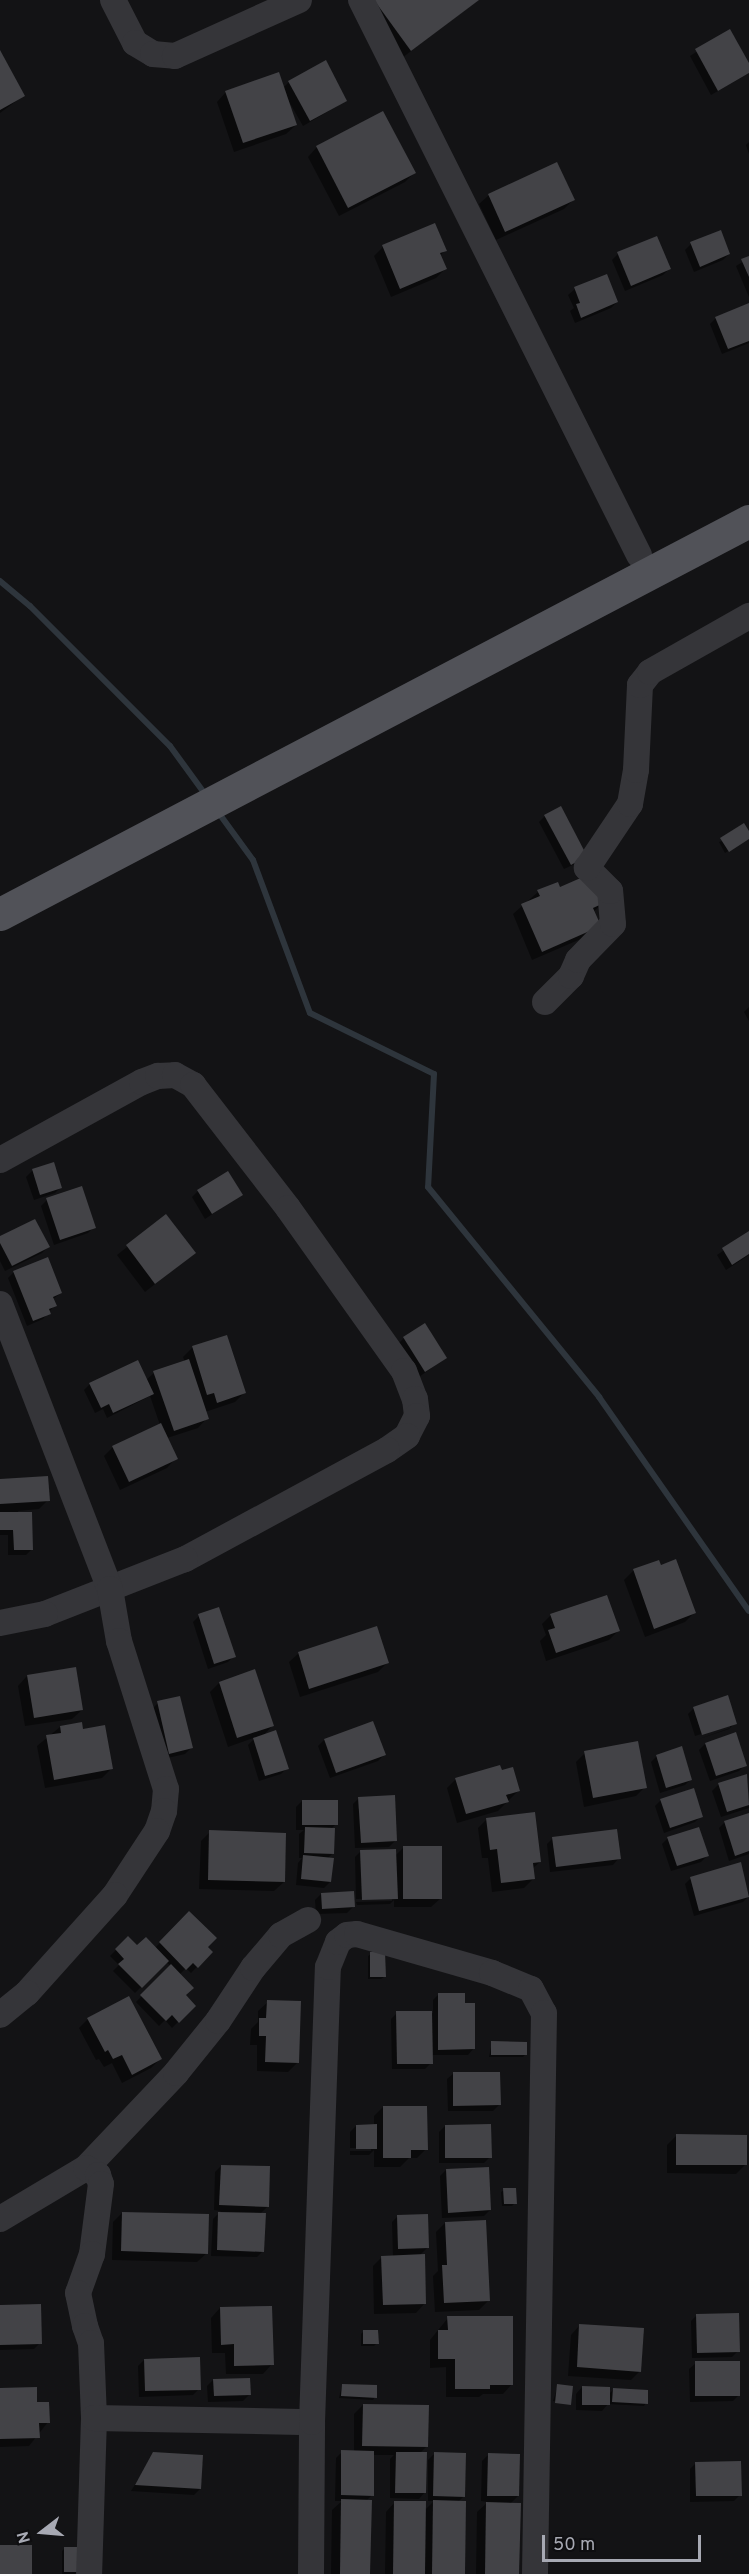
<!DOCTYPE html>
<html>
<head>
<meta charset="utf-8">
<style>
	body { margin:0 }
	#map { position:relative; width:749px; height:2574px; overflow:hidden; background:#131315; font-family:Overpass,sans-serif }
	div>[style] { position:absolute }
	.shadow>* { inset:0; background:#0007 }
	.stream>* { height:6px; margin:-3px; padding:0 3px; transform-origin:3px; border-radius:3px; background:#2e353c }
	.building>* { inset:0; background:#434347 }
	.street>* { height:26px; margin:-13px; padding:0 13px; transform-origin:13px; border-radius:13px; background:#353539 }
	.primary>* { height:33px; margin:-16.5px; padding:0 16.5px; transform-origin:16.5px; border-radius:16.5px; background:#515258 }
	span { translate:-50% -50%; white-space:nowrap; text-align:center; line-height:1.15; -webkit-text-stroke:5px #0e0e10; paint-order:stroke }
	.north { position:absolute; left:12px; top:2502px; width:60px; height:60px; -webkit-text-stroke:4px #0e0e10; paint-order:stroke; rotate:254deg; font-size:16px; font-weight:700; line-height:24px; text-align:center; color:#a7a9b3 }
	.north::after { content:''; display:block; margin:auto; width:21px; height:27px; background:#a7a9b3; clip-path:polygon(50% 0,100% 100%,50% 72%,0 100%) }
	.scale { position:absolute; left:542px; top:2535px; width:159px; height:27px; box-sizing:border-box; border:3px solid #a7a9b3; border-top:0; padding-left:8px; font-size:18px; line-height:21px; white-space:nowrap; color:#a7a9b3; -webkit-text-stroke:4px #0e0e10; paint-order:stroke }
</style>
</head>
<body>
<div id="map">
	<div class="shadow">
		<i style="clip-path:polygon(478px 0,398px 61px,355px 3px)"></i>
		<i style="clip-path:polygon(729px 31px,749px 67px,749px 73px,711px 95px,690px 56px)"></i>
		<i style="clip-path:polygon(0 53px,23px 96px,0 113px)"></i>
		<i style="clip-path:polygon(289px 82px,346px 101px,303px 126px,287px 98px,296px 125px,286px 134px,234px 152px,217px 102px,226px 92px,283px 88px)"></i>
		<i style="clip-path:polygon(383px 113px,414px 173px,405px 182px,339px 216px,308px 157px,317px 147px)"></i>
		<i style="clip-path:polygon(749px 142px,749px 154px,746px 145px)"></i>
		<i style="clip-path:polygon(489px 195px,573px 200px,564px 209px,496px 240px,479px 204px)"></i>
		<i style="clip-path:polygon(691px 244px,729px 254px,723px 260px,694px 272px,685px 250px)"></i>
		<i style="clip-path:polygon(383px 247px,445px 250px,440px 256px,445px 269px,436px 278px,391px 297px,374px 256px)"></i>
		<i style="clip-path:polygon(618px 254px,669px 269px,663px 275px,625px 291px,612px 260px)"></i>
		<i style="clip-path:polygon(749px 258px,749px 297px,736px 266px)"></i>
		<i style="clip-path:polygon(606px 276px,617px 302px,611px 308px,575px 323px,570px 311px,574px 308px,568px 295px,575px 289px)"></i>
		<i style="clip-path:polygon(749px 304px,749px 343px,722px 354px,710px 324px,716px 318px)"></i>
		<i style="clip-path:polygon(545px 816px,579px 862px,564px 869px,539px 822px)"></i>
		<i style="clip-path:polygon(749px 833px,748px 839px,725px 853px,719px 842px)"></i>
		<i style="clip-path:polygon(559px 889px,603px 903px,593px 912px,590px 935px,532px 960px,513px 914px,538px 892px)"></i>
		<i style="clip-path:polygon(749px 1007px,749px 1021px,744px 1012px)"></i>
		<i style="clip-path:polygon(53px 1164px,61px 1187px,55px 1193px,34px 1200px,26px 1177px,32px 1171px)"></i>
		<i style="clip-path:polygon(81px 1188px,94px 1227px,88px 1233px,54px 1245px,41px 1206px,47px 1200px)"></i>
		<i style="clip-path:polygon(198px 1191px,241px 1195px,205px 1219px,192px 1197px)"></i>
		<i style="clip-path:polygon(166px 1216px,194px 1253px,145px 1292px,117px 1255px)"></i>
		<i style="clip-path:polygon(749px 1233px,749px 1255px,726px 1270px,717px 1255px)"></i>
		<i style="clip-path:polygon(0 1238px,48px 1247px,42px 1253px,5px 1271px,0 1261px)"></i>
		<i style="clip-path:polygon(14px 1272px,61px 1293px,53px 1299px,55px 1305px,43px 1319px,27px 1326px,8px 1278px)"></i>
		<i style="clip-path:polygon(226px 1337px,244px 1393px,235px 1402px,205px 1412px,207px 1418px,198px 1428px,167px 1438px,176px 1458px,167px 1468px,120px 1490px,104px 1456px,113px 1447px,160px 1425px,150px 1396px,107px 1418px,103px 1409px,95px 1413px,84px 1390px,90px 1384px,146px 1380px,154px 1373px,185px 1362px,183px 1357px,192px 1348px)"></i>
		<i style="clip-path:polygon(404px 1338px,445px 1358px,419px 1377px,398px 1344px)"></i>
		<i style="clip-path:polygon(0 1480px,48px 1500px,39px 1509px,18px 1511px,32px 1549px,26px 1555px,8px 1555px,8px 1535px,0 1535px)"></i>
		<i style="clip-path:polygon(658px 1562px,694px 1613px,685px 1622px,645px 1637px,624px 1580px,633px 1571px)"></i>
		<i style="clip-path:polygon(551px 1615px,618px 1631px,609px 1640px,546px 1661px,540px 1641px,546px 1635px,542px 1624px)"></i>
		<i style="clip-path:polygon(199px 1616px,234px 1656px,228px 1662px,208px 1669px,193px 1622px)"></i>
		<i style="clip-path:polygon(299px 1653px,387px 1663px,378px 1672px,300px 1697px,289px 1662px)"></i>
		<i style="clip-path:polygon(27px 1676px,82px 1710px,72px 1719px,25px 1726px,18px 1686px)"></i>
		<i style="clip-path:polygon(219px 1683px,273px 1725px,262px 1737px,287px 1768px,281px 1774px,259px 1781px,248px 1745px,256px 1737px,228px 1747px,210px 1692px)"></i>
		<i style="clip-path:polygon(158px 1703px,191px 1748px,185px 1754px,163px 1759px,152px 1709px)"></i>
		<i style="clip-path:polygon(694px 1708px,735px 1723px,729px 1729px,696px 1740px,730px 1728px,730px 1725px,695px 1736px,688px 1714px)"></i>
		<i style="clip-path:polygon(372px 1723px,384px 1755px,378px 1761px,330px 1778px,318px 1746px,324px 1740px)"></i>
		<i style="clip-path:polygon(60px 1727px,111px 1769px,102px 1778px,45px 1788px,37px 1746px)"></i>
		<i style="clip-path:polygon(705px 1744px,745px 1765px,739px 1771px,710px 1781px,699px 1750px)"></i>
		<i style="clip-path:polygon(585px 1753px,645px 1787px,636px 1796px,584px 1807px,576px 1762px)"></i>
		<i style="clip-path:polygon(657px 1756px,691px 1779px,685px 1785px,660px 1793px,651px 1762px)"></i>
		<i style="clip-path:polygon(746px 1776px,749px 1808px,721px 1817px,712px 1791px,718px 1785px)"></i>
		<i style="clip-path:polygon(456px 1779px,518px 1791px,498px 1811px,457px 1823px,447px 1788px)"></i>
		<i style="clip-path:polygon(359px 1798px,395px 1841px,389px 1847px,355px 1848px,353px 1804px)"></i>
		<i style="clip-path:polygon(661px 1800px,701px 1816px,695px 1822px,664px 1833px,655px 1806px)"></i>
		<i style="clip-path:polygon(302px 1801px,336px 1824px,331px 1829px,333px 1853px,327px 1859px,330px 1882px,324px 1888px,296px 1885px,298px 1863px,302px 1858px,299px 1858px,299px 1834px,304px 1830px,296px 1830px,296px 1807px)"></i>
		<i style="clip-path:polygon(749px 1814px,749px 1854px,729px 1861px,719px 1828px,725px 1822px)"></i>
		<i style="clip-path:polygon(487px 1819px,540px 1862px,532px 1869px,533px 1879px,524px 1888px,492px 1892px,488px 1858px,482px 1858px,478px 1828px)"></i>
		<i style="clip-path:polygon(210px 1832px,284px 1882px,274px 1891px,199px 1889px,201px 1841px)"></i>
		<i style="clip-path:polygon(553px 1838px,619px 1858px,613px 1865px,550px 1872px,547px 1844px)"></i>
		<i style="clip-path:polygon(668px 1838px,707px 1856px,701px 1862px,671px 1871px,662px 1844px)"></i>
		<i style="clip-path:polygon(403px 1848px,441px 1898px,431px 1907px,394px 1907px,394px 1900px,390px 1904px,357px 1905px,356px 1902px,392px 1901px,392px 1898px,356px 1899px,355px 1857px,361px 1851px,395px 1856px)"></i>
		<i style="clip-path:polygon(740px 1864px,749px 1896px,743px 1902px,694px 1916px,685px 1884px,691px 1878px)"></i>
		<i style="clip-path:polygon(321px 1894px,353px 1907px,347px 1913px,316px 1914px,315px 1900px)"></i>
		<i style="clip-path:polygon(189px 1913px,211px 1952px,191px 1973px,186px 1968px,179px 1975px,184px 1995px,194px 2006px,172px 2028px,165px 2020px,159px 2026px,136px 2002px,171px 1966px,166px 1962px,135px 1993px,113px 1971px,119px 1965px,110px 1956px,128px 1938px,137px 1948px,155px 1948px)"></i>
		<i style="clip-path:polygon(371px 1954px,384px 1977px,381px 1979px,368px 1979px,368px 1956px)"></i>
		<i style="clip-path:polygon(439px 1994px,474px 2048px,468px 2055px,431px 2055px,431px 2063px,425px 2069px,392px 2069px,391px 2019px,397px 2013px,433px 2013px,433px 2000px)"></i>
		<i style="clip-path:polygon(268px 2002px,298px 2062px,288px 2072px,257px 2071px,257px 2045px,250px 2045px,251px 2029px,258px 2022px,258px 2011px)"></i>
		<i style="clip-path:polygon(88px 2019px,160px 2059px,151px 2068px,122px 2083px,112px 2063px,104px 2067px,99px 2059px,96px 2060px,79px 2028px)"></i>
		<i style="clip-path:polygon(492px 2042px,525px 2055px,523px 2057px,489px 2057px)"></i>
		<i style="clip-path:polygon(454px 2073px,499px 2105px,493px 2111px,448px 2111px,447px 2079px)"></i>
		<i style="clip-path:polygon(383px 2107px,426px 2149px,417px 2158px,409px 2158px,400px 2167px,374px 2167px,374px 2150px,369px 2155px,350px 2155px,350px 2151px,371px 2151px,371px 2148px,350px 2148px,350px 2132px,356px 2126px,374px 2126px,374px 2116px)"></i>
		<i style="clip-path:polygon(445px 2126px,490px 2157px,484px 2163px,439px 2163px,439px 2132px)"></i>
		<i style="clip-path:polygon(676px 2136px,746px 2164px,736px 2174px,667px 2173px,667px 2145px)"></i>
		<i style="clip-path:polygon(221px 2166px,268px 2206px,259px 2215px,263px 2251px,257px 2257px,211px 2256px,213px 2219px,221px 2211px,214px 2210px,215px 2172px)"></i>
		<i style="clip-path:polygon(446px 2170px,490px 2210px,484px 2216px,442px 2218px,440px 2176px)"></i>
		<i style="clip-path:polygon(504px 2190px,515px 2203px,512px 2206px,502px 2206px,501px 2192px)"></i>
		<i style="clip-path:polygon(122px 2213px,207px 2253px,197px 2262px,112px 2260px,113px 2222px)"></i>
		<i style="clip-path:polygon(398px 2216px,427px 2248px,419px 2256px,425px 2303px,416px 2313px,374px 2314px,373px 2266px,382px 2257px,393px 2257px,392px 2222px)"></i>
		<i style="clip-path:polygon(445px 2223px,488px 2301px,479px 2310px,435px 2312px,433px 2276px,438px 2271px,436px 2232px)"></i>
		<i style="clip-path:polygon(0 2307px,40px 2343px,34px 2349px,0 2350px)"></i>
		<i style="clip-path:polygon(220px 2308px,272px 2364px,263px 2374px,226px 2374px,225px 2353px,212px 2353px,211px 2318px)"></i>
		<i style="clip-path:polygon(697px 2315px,738px 2351px,732px 2357px,692px 2358px,691px 2321px)"></i>
		<i style="clip-path:polygon(448px 2318px,512px 2384px,503px 2394px,483px 2394px,479px 2397px,446px 2397px,446px 2367px,430px 2368px,430px 2340px)"></i>
		<i style="clip-path:polygon(580px 2325px,640px 2371px,631px 2380px,568px 2376px,571px 2335px)"></i>
		<i style="clip-path:polygon(363px 2332px,377px 2343px,374px 2346px,361px 2346px,361px 2334px)"></i>
		<i style="clip-path:polygon(144px 2360px,199px 2389px,193px 2395px,139px 2397px,138px 2366px)"></i>
		<i style="clip-path:polygon(696px 2363px,739px 2395px,733px 2401px,690px 2402px,689px 2369px)"></i>
		<i style="clip-path:polygon(213px 2380px,249px 2395px,243px 2401px,208px 2402px,207px 2386px)"></i>
		<i style="clip-path:polygon(342px 2385px,375px 2397px,373px 2400px,339px 2398px)"></i>
		<i style="clip-path:polygon(558px 2386px,569px 2403px,553px 2401px)"></i>
		<i style="clip-path:polygon(582px 2387px,608px 2395px,613px 2390px,646px 2403px,644px 2406px,608px 2404px,602px 2411px,576px 2410px,576px 2394px)"></i>
		<i style="clip-path:polygon(0 2390px,36px 2404px,48px 2422px,29px 2446px,0 2447px)"></i>
		<i style="clip-path:polygon(363px 2405px,427px 2446px,420px 2453px,425px 2492px,419px 2499px,390px 2498px,390px 2459px,394px 2455px,373px 2455px,372px 2495px,366px 2501px,369px 2574px,331px 2574px,332px 2510px,342px 2501px,335px 2501px,336px 2458px,342px 2452px,354px 2452px,354px 2414px)"></i>
		<i style="clip-path:polygon(154px 2454px,200px 2489px,194px 2495px,131px 2491px)"></i>
		<i style="clip-path:polygon(434px 2454px,464px 2496px,458px 2502px,463px 2574px,385px 2574px,386px 2512px,395px 2502px,424px 2511px,434px 2501px,428px 2501px,428px 2460px)"></i>
		<i style="clip-path:polygon(488px 2455px,518px 2496px,510px 2504px,518px 2574px,476px 2574px,477px 2512px,488px 2502px,481px 2501px,482px 2461px)"></i>
		<i style="clip-path:polygon(696px 2463px,740px 2495px,734px 2501px,690px 2502px,690px 2469px)"></i>
		<i style="clip-path:polygon(64px 2549px,78px 2571px,75px 2574px,62px 2574px,62px 2551px)"></i>
	</div>
	<div class="stream">
		<i style="left:0;top:581px;width:39px;rotate:40deg"></i>
		<i style="left:30px;top:606px;width:198px;rotate:45deg"></i>
		<i style="left:170px;top:746px;width:59px;rotate:53.9deg"></i>
		<i style="left:218px;top:812px;width:59px;rotate:53.9deg"></i>
		<i style="left:253px;top:860px;width:163px;rotate:69.6deg"></i>
		<i style="left:310px;top:1013px;width:138px;rotate:26.2deg"></i>
		<i style="left:434px;top:1074px;width:113px;rotate:93deg"></i>
		<i style="left:428px;top:1187px;width:271px;rotate:50.8deg"></i>
		<i style="left:599px;top:1397px;width:261px;rotate:55deg"></i>
	</div>
	<div class="building">
		<i style="clip-path:polygon(374px 0,479px 0,411px 51px)"></i>
		<i style="clip-path:polygon(730px 29px,749px 63px,749px 73px,718px 91px,695px 49px)"></i>
		<i style="clip-path:polygon(0 50px,25px 96px,0 110px)"></i>
		<i style="clip-path:polygon(326px 60px,347px 101px,310px 121px,288px 81px)"></i>
		<i style="clip-path:polygon(279px 72px,297px 125px,243px 143px,225px 91px)"></i>
		<i style="clip-path:polygon(383px 111px,416px 173px,348px 208px,316px 146px)"></i>
		<i style="clip-path:polygon(557px 162px,575px 200px,505px 232px,488px 194px)"></i>
		<i style="clip-path:polygon(435px 223px,447px 251px,440px 253px,447px 269px,400px 289px,382px 245px)"></i>
		<i style="clip-path:polygon(721px 230px,730px 254px,700px 267px,690px 242px)"></i>
		<i style="clip-path:polygon(657px 236px,671px 269px,631px 286px,617px 252px)"></i>
		<i style="clip-path:polygon(749px 256px,749px 277px,741px 259px)"></i>
		<i style="clip-path:polygon(607px 274px,618px 302px,581px 318px,576px 304px,580px 303px,574px 287px)"></i>
		<i style="clip-path:polygon(749px 303px,749px 341px,728px 349px,715px 317px)"></i>
		<i style="clip-path:polygon(561px 806px,587px 856px,571px 865px,544px 815px)"></i>
		<i style="clip-path:polygon(744px 823px,749px 831px,749px 839px,729px 852px,720px 838px)"></i>
		<i style="clip-path:polygon(592px 873px,604px 903px,593px 908px,601px 926px,542px 952px,521px 904px,540px 896px,537px 890px,558px 882px,560px 887px)"></i>
		<i style="clip-path:polygon(54px 1162px,62px 1188px,40px 1195px,32px 1169px)"></i>
		<i style="clip-path:polygon(228px 1171px,243px 1195px,212px 1214px,197px 1190px)"></i>
		<i style="clip-path:polygon(82px 1186px,96px 1228px,60px 1240px,46px 1198px)"></i>
		<i style="clip-path:polygon(166px 1214px,196px 1253px,155px 1284px,126px 1245px)"></i>
		<i style="clip-path:polygon(35px 1219px,50px 1247px,12px 1266px,0 1243px,0 1236px)"></i>
		<i style="clip-path:polygon(749px 1231px,749px 1254px,732px 1265px,722px 1248px)"></i>
		<i style="clip-path:polygon(48px 1257px,62px 1293px,53px 1297px,57px 1306px,49px 1309px,51px 1314px,33px 1321px,13px 1271px)"></i>
		<i style="clip-path:polygon(425px 1323px,447px 1358px,425px 1372px,403px 1337px)"></i>
		<i style="clip-path:polygon(227px 1335px,246px 1393px,217px 1403px,214px 1393px,207px 1395px,192px 1346px)"></i>
		<i style="clip-path:polygon(189px 1359px,209px 1419px,174px 1431px,153px 1371px)"></i>
		<i style="clip-path:polygon(138px 1360px,154px 1394px,113px 1413px,109px 1404px,101px 1408px,89px 1383px)"></i>
		<i style="clip-path:polygon(161px 1423px,178px 1459px,129px 1482px,112px 1446px)"></i>
		<i style="clip-path:polygon(48px 1476px,50px 1501px,0 1504px,0 1479px)"></i>
		<i style="clip-path:polygon(0 1512px,32px 1512px,33px 1550px,14px 1550px,13px 1530px,0 1530px)"></i>
		<i style="clip-path:polygon(676px 1559px,696px 1613px,654px 1629px,633px 1569px,659px 1560px,661px 1565px)"></i>
		<i style="clip-path:polygon(607px 1595px,620px 1631px,556px 1653px,548px 1630px,555px 1628px,550px 1614px)"></i>
		<i style="clip-path:polygon(219px 1607px,236px 1657px,214px 1664px,198px 1614px)"></i>
		<i style="clip-path:polygon(377px 1626px,389px 1663px,309px 1689px,298px 1652px)"></i>
		<i style="clip-path:polygon(76px 1667px,83px 1710px,34px 1718px,27px 1675px)"></i>
		<i style="clip-path:polygon(255px 1669px,274px 1726px,237px 1738px,219px 1682px)"></i>
		<i style="clip-path:polygon(728px 1695px,737px 1724px,702px 1735px,693px 1707px)"></i>
		<i style="clip-path:polygon(180px 1696px,193px 1748px,169px 1754px,157px 1701px)"></i>
		<i style="clip-path:polygon(373px 1721px,386px 1755px,336px 1773px,324px 1739px)"></i>
		<i style="clip-path:polygon(82px 1722px,83px 1729px,105px 1725px,113px 1769px,54px 1780px,46px 1735px,61px 1733px,60px 1726px)"></i>
		<i style="clip-path:polygon(276px 1730px,289px 1769px,265px 1776px,253px 1738px)"></i>
		<i style="clip-path:polygon(736px 1732px,747px 1766px,716px 1776px,705px 1743px)"></i>
		<i style="clip-path:polygon(638px 1741px,647px 1788px,593px 1798px,584px 1751px)"></i>
		<i style="clip-path:polygon(682px 1746px,692px 1780px,666px 1788px,656px 1755px)"></i>
		<i style="clip-path:polygon(500px 1765px,502px 1770px,513px 1767px,520px 1791px,506px 1795px,509px 1802px,466px 1814px,455px 1778px)"></i>
		<i style="clip-path:polygon(747px 1774px,749px 1805px,727px 1812px,718px 1783px)"></i>
		<i style="clip-path:polygon(694px 1788px,703px 1817px,670px 1828px,660px 1799px)"></i>
		<i style="clip-path:polygon(395px 1795px,397px 1841px,361px 1843px,358px 1797px)"></i>
		<i style="clip-path:polygon(302px 1800px,338px 1800px,338px 1825px,302px 1825px)"></i>
		<i style="clip-path:polygon(535px 1812px,541px 1862px,533px 1863px,535px 1879px,501px 1883px,497px 1849px,490px 1850px,486px 1818px)"></i>
		<i style="clip-path:polygon(749px 1813px,749px 1851px,735px 1856px,724px 1821px)"></i>
		<i style="clip-path:polygon(305px 1827px,335px 1828px,334px 1854px,304px 1853px)"></i>
		<i style="clip-path:polygon(699px 1827px,709px 1856px,677px 1866px,667px 1837px)"></i>
		<i style="clip-path:polygon(617px 1829px,621px 1859px,556px 1867px,552px 1837px)"></i>
		<i style="clip-path:polygon(209px 1830px,286px 1833px,285px 1882px,208px 1880px)"></i>
		<i style="clip-path:polygon(403px 1846px,442px 1846px,442px 1899px,403px 1899px)"></i>
		<i style="clip-path:polygon(396px 1849px,398px 1899px,362px 1900px,360px 1850px)"></i>
		<i style="clip-path:polygon(303px 1855px,334px 1858px,331px 1882px,301px 1879px)"></i>
		<i style="clip-path:polygon(741px 1862px,749px 1897px,699px 1911px,690px 1877px)"></i>
		<i style="clip-path:polygon(354px 1891px,355px 1907px,322px 1909px,321px 1893px)"></i>
		<i style="clip-path:polygon(189px 1911px,217px 1938px,208px 1947px,213px 1952px,198px 1968px,193px 1963px,186px 1970px,159px 1942px)"></i>
		<i style="clip-path:polygon(128px 1936px,137px 1945px,146px 1937px,169px 1961px,142px 1988px,118px 1964px,124px 1959px,115px 1949px)"></i>
		<i style="clip-path:polygon(370px 1952px,385px 1952px,386px 1977px,370px 1977px)"></i>
		<i style="clip-path:polygon(171px 1964px,194px 1988px,186px 1995px,196px 2006px,179px 2023px,172px 2015px,166px 2021px,140px 1995px)"></i>
		<i style="clip-path:polygon(438px 1993px,465px 1993px,465px 2003px,475px 2003px,475px 2049px,438px 2050px)"></i>
		<i style="clip-path:polygon(129px 1996px,162px 2059px,132px 2075px,122px 2055px,113px 2059px,108px 2050px,105px 2052px,87px 2018px)"></i>
		<i style="clip-path:polygon(267px 2000px,301px 2001px,299px 2063px,265px 2062px,266px 2036px,259px 2036px,259px 2018px,266px 2018px)"></i>
		<i style="clip-path:polygon(396px 2011px,432px 2011px,433px 2064px,397px 2064px)"></i>
		<i style="clip-path:polygon(491px 2041px,527px 2042px,527px 2055px,491px 2055px)"></i>
		<i style="clip-path:polygon(453px 2072px,500px 2072px,501px 2105px,453px 2106px)"></i>
		<i style="clip-path:polygon(383px 2106px,427px 2106px,428px 2150px,411px 2150px,411px 2158px,383px 2158px)"></i>
		<i style="clip-path:polygon(377px 2124px,377px 2149px,356px 2149px,356px 2125px)"></i>
		<i style="clip-path:polygon(491px 2124px,492px 2158px,445px 2158px,445px 2125px)"></i>
		<i style="clip-path:polygon(676px 2134px,747px 2135px,747px 2165px,676px 2165px)"></i>
		<i style="clip-path:polygon(221px 2165px,270px 2166px,269px 2207px,219px 2205px)"></i>
		<i style="clip-path:polygon(489px 2167px,491px 2210px,448px 2213px,446px 2169px)"></i>
		<i style="clip-path:polygon(503px 2188px,516px 2188px,517px 2204px,504px 2204px)"></i>
		<i style="clip-path:polygon(122px 2212px,209px 2214px,208px 2254px,121px 2251px)"></i>
		<i style="clip-path:polygon(218px 2212px,266px 2213px,264px 2252px,217px 2250px)"></i>
		<i style="clip-path:polygon(428px 2214px,429px 2248px,398px 2249px,397px 2215px)"></i>
		<i style="clip-path:polygon(486px 2220px,490px 2301px,444px 2303px,442px 2265px,447px 2265px,445px 2222px)"></i>
		<i style="clip-path:polygon(425px 2254px,426px 2304px,383px 2305px,381px 2256px)"></i>
		<i style="clip-path:polygon(41px 2304px,42px 2344px,0 2345px,0 2305px)"></i>
		<i style="clip-path:polygon(272px 2306px,274px 2365px,234px 2366px,234px 2344px,221px 2345px,220px 2307px)"></i>
		<i style="clip-path:polygon(739px 2313px,740px 2352px,697px 2353px,696px 2314px)"></i>
		<i style="clip-path:polygon(447px 2316px,513px 2316px,513px 2385px,490px 2385px,490px 2389px,455px 2389px,455px 2359px,438px 2359px,438px 2330px,448px 2330px)"></i>
		<i style="clip-path:polygon(579px 2324px,644px 2328px,641px 2372px,577px 2367px)"></i>
		<i style="clip-path:polygon(363px 2330px,378px 2330px,379px 2344px,363px 2344px)"></i>
		<i style="clip-path:polygon(200px 2357px,201px 2390px,145px 2391px,144px 2359px)"></i>
		<i style="clip-path:polygon(695px 2361px,740px 2361px,740px 2396px,695px 2396px)"></i>
		<i style="clip-path:polygon(250px 2378px,251px 2395px,214px 2396px,213px 2379px)"></i>
		<i style="clip-path:polygon(342px 2384px,377px 2385px,377px 2398px,341px 2396px)"></i>
		<i style="clip-path:polygon(557px 2384px,573px 2386px,571px 2405px,555px 2403px)"></i>
		<i style="clip-path:polygon(582px 2386px,610px 2387px,610px 2405px,582px 2405px)"></i>
		<i style="clip-path:polygon(37px 2387px,37px 2402px,49px 2402px,50px 2423px,39px 2423px,40px 2438px,0 2439px,0 2388px)"></i>
		<i style="clip-path:polygon(613px 2388px,648px 2390px,648px 2404px,612px 2402px)"></i>
		<i style="clip-path:polygon(363px 2404px,429px 2405px,428px 2447px,362px 2446px)"></i>
		<i style="clip-path:polygon(341px 2450px,374px 2451px,374px 2496px,341px 2495px)"></i>
		<i style="clip-path:polygon(153px 2452px,203px 2455px,201px 2489px,135px 2485px)"></i>
		<i style="clip-path:polygon(396px 2452px,427px 2452px,426px 2493px,395px 2493px)"></i>
		<i style="clip-path:polygon(434px 2452px,466px 2453px,465px 2497px,433px 2496px)"></i>
		<i style="clip-path:polygon(488px 2453px,520px 2454px,519px 2496px,487px 2496px)"></i>
		<i style="clip-path:polygon(741px 2461px,742px 2496px,696px 2496px,695px 2462px)"></i>
		<i style="clip-path:polygon(341px 2499px,372px 2500px,370px 2574px,340px 2574px)"></i>
		<i style="clip-path:polygon(433px 2500px,466px 2501px,465px 2574px,432px 2574px)"></i>
		<i style="clip-path:polygon(394px 2501px,426px 2501px,425px 2574px,393px 2574px)"></i>
		<i style="clip-path:polygon(486px 2502px,521px 2503px,519px 2574px,485px 2574px)"></i>
		<i style="clip-path:polygon(0 2545px,32px 2545px,32px 2574px,0 2574px)"></i>
		<i style="clip-path:polygon(64px 2547px,79px 2547px,79px 2572px,64px 2572px)"></i>
	</div>
	<div class="street">
		<i style="left:113px;top:0;width:48px;rotate:62.9deg"></i>
		<i style="left:135px;top:43px;width:21px;rotate:31deg"></i>
		<i style="left:153px;top:54px;width:22px;rotate:5deg"></i>
		<i style="left:175px;top:56px;width:136px;rotate:-24.3deg"></i>
		<i style="left:361px;top:0;width:621px;rotate:63.39deg"></i>
		<i style="left:545px;top:1002px;width:37px;rotate:-45deg"></i>
		<i style="left:571px;top:976px;width:17px;rotate:-66deg"></i>
		<i style="left:578px;top:960px;width:50px;rotate:-45.8deg"></i>
		<i style="left:613px;top:924px;width:33px;rotate:-95deg"></i>
		<i style="left:610px;top:891px;width:33px;rotate:-135deg"></i>
		<i style="left:587px;top:868px;width:77px;rotate:-56.1deg"></i>
		<i style="left:630px;top:804px;width:35px;rotate:-80deg"></i>
		<i style="left:636px;top:770px;width:85px;rotate:-87.3deg"></i>
		<i style="left:640px;top:685px;width:16px;rotate:-52deg"></i>
		<i style="left:650px;top:672px;width:114px;rotate:-29.5deg"></i>
		<i style="left:0;top:1160px;width:162px;rotate:-28.8deg"></i>
		<i style="left:142px;top:1082px;width:17px;rotate:-21deg"></i>
		<i style="left:158px;top:1076px;width:17px;rotate:-3deg"></i>
		<i style="left:175px;top:1075px;width:21px;rotate:29deg"></i>
		<i style="left:193px;top:1085px;width:155px;rotate:52.3deg"></i>
		<i style="left:288px;top:1208px;width:200px;rotate:54.6deg"></i>
		<i style="left:404px;top:1371px;width:30px;rotate:69deg"></i>
		<i style="left:415px;top:1399px;width:17px;rotate:83deg"></i>
		<i style="left:417px;top:1416px;width:22px;rotate:117deg"></i>
		<i style="left:407px;top:1436px;width:24px;rotate:145deg"></i>
		<i style="left:387px;top:1450px;width:230px;rotate:151.6deg"></i>
		<i style="left:185px;top:1559px;width:150px;rotate:158.6deg"></i>
		<i style="left:45px;top:1614px;width:46px;rotate:168.7deg"></i>
		<i style="left:0;top:1304px;width:305px;rotate:68.9deg"></i>
		<i style="left:110px;top:1589px;width:53px;rotate:80.2deg"></i>
		<i style="left:119px;top:1641px;width:155px;rotate:72.4deg"></i>
		<i style="left:166px;top:1789px;width:22px;rotate:95deg"></i>
		<i style="left:164px;top:1811px;width:21px;rotate:109deg"></i>
		<i style="left:157px;top:1831px;width:77px;rotate:123.3deg"></i>
		<i style="left:115px;top:1895px;width:132px;rotate:131.9deg"></i>
		<i style="left:27px;top:1993px;width:35px;rotate:141deg"></i>
		<i style="left:86px;top:2168px;width:131px;rotate:-46.5deg"></i>
		<i style="left:176px;top:2073px;width:67px;rotate:-51.1deg"></i>
		<i style="left:218px;top:2021px;width:64px;rotate:-56.6deg"></i>
		<i style="left:253px;top:1968px;width:43px;rotate:-49.7deg"></i>
		<i style="left:281px;top:1935px;width:31px;rotate:-29deg"></i>
		<i style="left:0;top:2219px;width:100px;rotate:-30.7deg"></i>
		<i style="left:86px;top:2168px;width:14px;rotate:30deg"></i>
		<i style="left:98px;top:2175px;width:9px;rotate:72deg"></i>
		<i style="left:101px;top:2184px;width:71px;rotate:97.3deg"></i>
		<i style="left:92px;top:2254px;width:41px;rotate:109.7deg"></i>
		<i style="left:78px;top:2293px;width:34px;rotate:78deg"></i>
		<i style="left:85px;top:2326px;width:18px;rotate:71deg"></i>
		<i style="left:91px;top:2343px;width:75px;rotate:87.7deg"></i>
		<i style="left:94px;top:2418px;width:156px;rotate:91.8deg"></i>
		<i style="left:94px;top:2418px;width:218px;rotate:1.1deg"></i>
		<i style="left:311px;top:2574px;width:152px;rotate:-89.6deg"></i>
		<i style="left:312px;top:2422px;width:455px;rotate:-88deg"></i>
		<i style="left:328px;top:1967px;width:27px;rotate:-68deg"></i>
		<i style="left:338px;top:1942px;width:11px;rotate:-38deg"></i>
		<i style="left:347px;top:1935px;width:10px;rotate:-6deg"></i>
		<i style="left:357px;top:1934px;width:141px;rotate:16.1deg"></i>
		<i style="left:492px;top:1973px;width:42px;rotate:22.3deg"></i>
		<i style="left:531px;top:1989px;width:27px;rotate:62deg"></i>
		<i style="left:544px;top:2013px;width:561px;rotate:90.92deg"></i>
	</div>
	<div class="primary">
		<i style="left:0;top:914px;width:846px;rotate:-27.69deg"></i>
	</div>
	<div class="north">N</div>
	<div class="scale">50 m</div>
</div>
</body>
</html>
